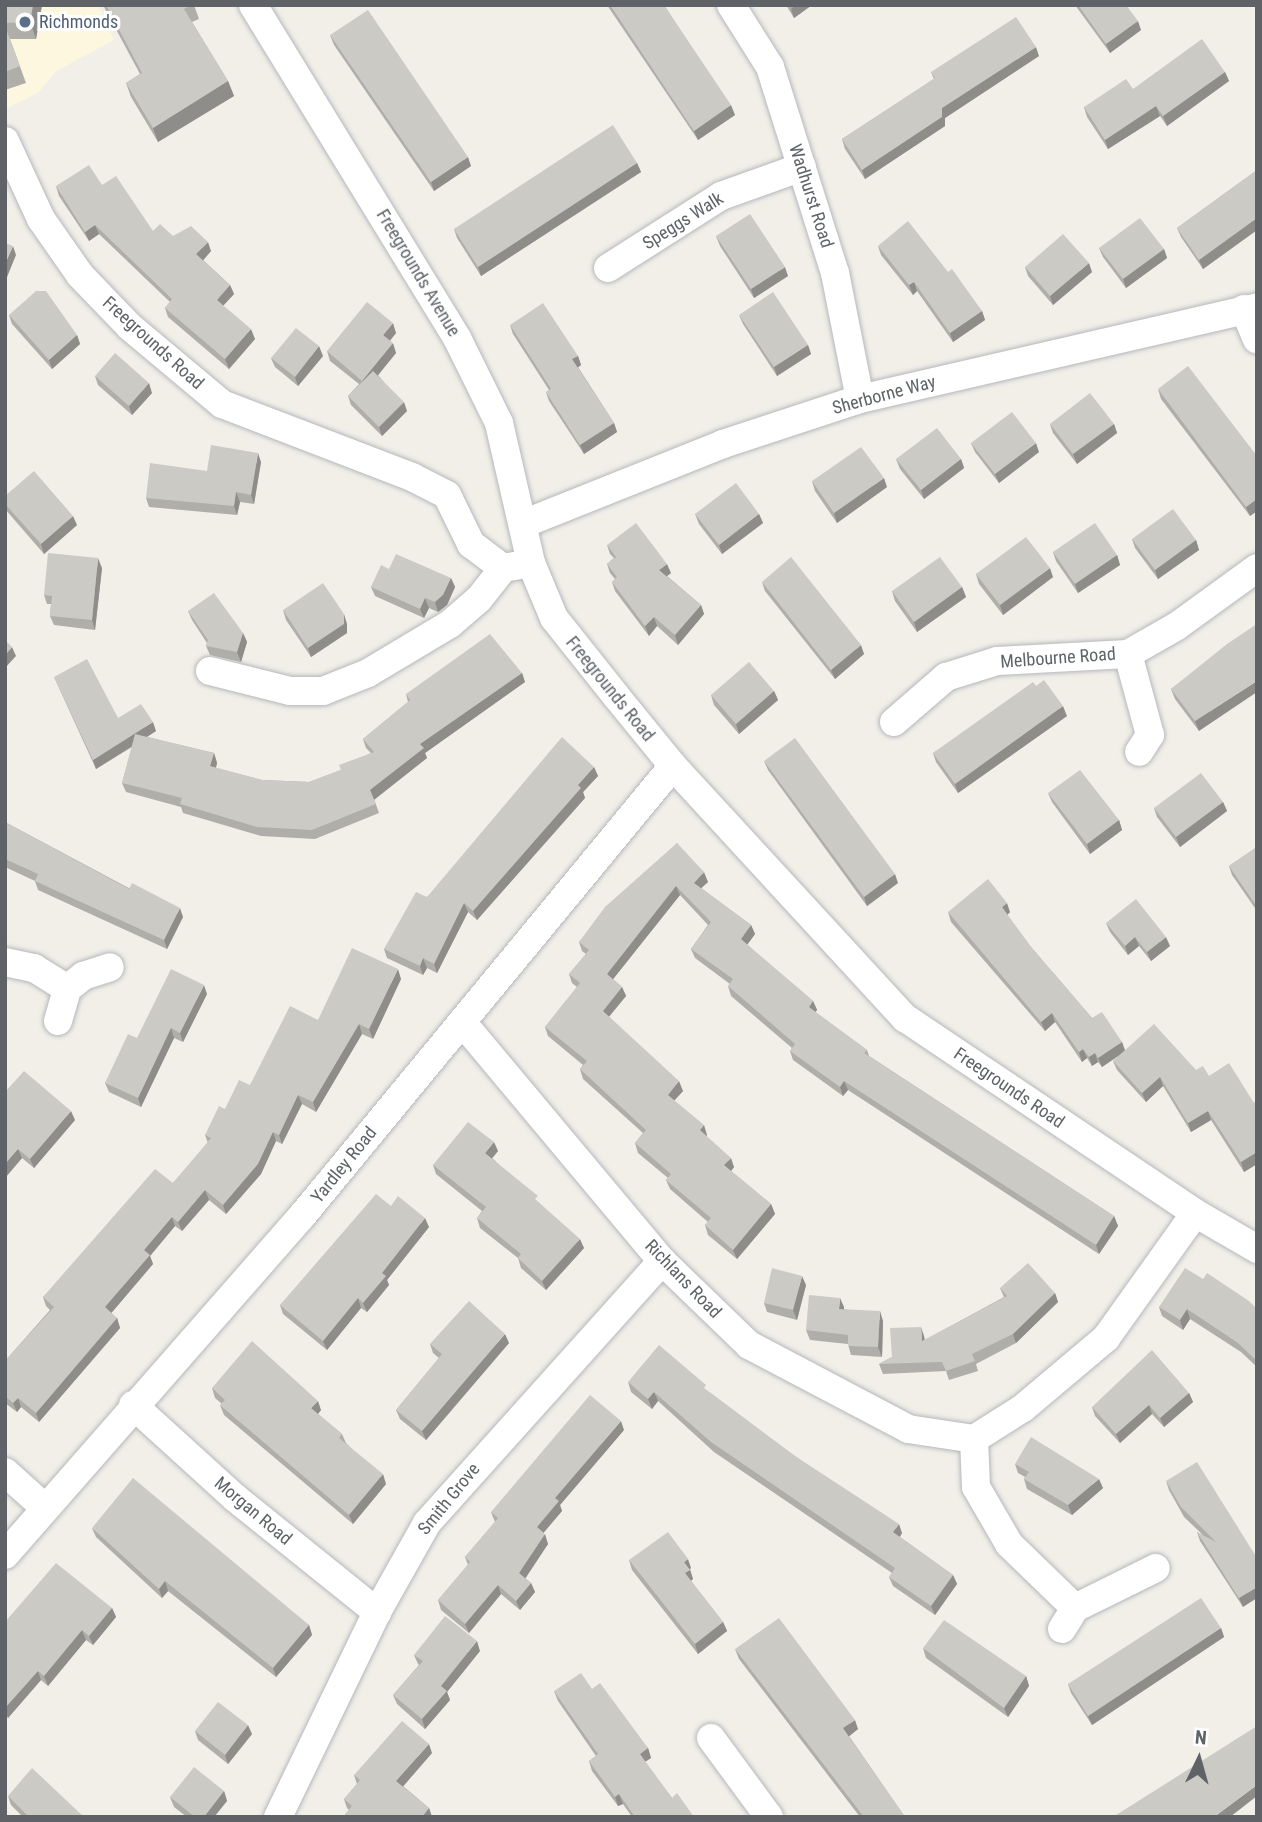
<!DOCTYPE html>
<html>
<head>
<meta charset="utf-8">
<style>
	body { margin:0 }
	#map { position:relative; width:1262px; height:1822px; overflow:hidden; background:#f1efe8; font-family:"Roboto Condensed",sans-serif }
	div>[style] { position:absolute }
	.commercial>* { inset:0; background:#fef7e0 }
	.roads { filter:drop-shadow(0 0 2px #b5b8bc) drop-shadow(0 0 2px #b5b8bc) }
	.street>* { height:28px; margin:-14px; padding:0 14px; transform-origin:14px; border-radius:14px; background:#fff }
	.wall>* { inset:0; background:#afaea9 }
	.shaded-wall>* { inset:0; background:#8f8d8a }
	.building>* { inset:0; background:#cccac5 }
	.dots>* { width:19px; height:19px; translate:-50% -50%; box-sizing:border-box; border:4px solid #fff; border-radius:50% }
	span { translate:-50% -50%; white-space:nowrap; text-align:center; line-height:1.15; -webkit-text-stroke:6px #fff; paint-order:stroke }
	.service-label { font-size:18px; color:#4e5e75 }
	.left { translate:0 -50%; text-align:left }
	.street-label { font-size:18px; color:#5f6368 }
	.frame { position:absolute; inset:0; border:7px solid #5f6368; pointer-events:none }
	.north { position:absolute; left:1164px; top:1724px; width:70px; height:70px; -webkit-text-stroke:5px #fff; paint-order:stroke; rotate:5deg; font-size:19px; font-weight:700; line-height:28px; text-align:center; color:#5f6368 }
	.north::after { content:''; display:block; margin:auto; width:24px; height:32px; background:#5f6368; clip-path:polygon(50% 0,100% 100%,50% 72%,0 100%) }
</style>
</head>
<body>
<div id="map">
	<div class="commercial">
		<i style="clip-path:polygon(5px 5px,98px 5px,114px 40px,56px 71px,38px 93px,5px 109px)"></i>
	</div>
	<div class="roads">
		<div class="street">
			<i style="left:253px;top:5px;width:391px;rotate:58.5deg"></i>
			<i style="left:457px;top:338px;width:95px;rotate:63.7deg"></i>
			<i style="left:499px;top:423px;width:144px;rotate:77.1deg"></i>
			<i style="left:531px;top:563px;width:60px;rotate:67.3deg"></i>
			<i style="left:554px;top:618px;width:100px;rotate:51.5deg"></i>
			<i style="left:616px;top:696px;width:90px;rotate:50.8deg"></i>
			<i style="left:673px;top:766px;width:343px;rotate:47.4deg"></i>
			<i style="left:905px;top:1018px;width:349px;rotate:33.9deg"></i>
			<i style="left:1195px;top:1213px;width:72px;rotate:30.1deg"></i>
			<i style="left:731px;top:5px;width:73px;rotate:57.8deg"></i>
			<i style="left:770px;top:67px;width:216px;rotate:72.5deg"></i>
			<i style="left:835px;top:273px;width:128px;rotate:78.8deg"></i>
			<i style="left:5px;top:141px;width:86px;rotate:65.2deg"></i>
			<i style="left:41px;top:219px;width:68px;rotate:55.1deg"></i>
			<i style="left:80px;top:275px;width:72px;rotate:46.1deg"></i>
			<i style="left:130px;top:327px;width:120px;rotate:39.9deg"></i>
			<i style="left:222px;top:404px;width:204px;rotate:21deg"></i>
			<i style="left:412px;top:477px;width:39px;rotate:27deg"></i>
			<i style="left:447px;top:495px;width:55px;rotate:63.9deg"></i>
			<i style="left:471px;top:544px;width:40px;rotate:37deg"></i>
			<i style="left:503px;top:568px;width:28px;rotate:-10deg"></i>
			<i style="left:608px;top:268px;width:134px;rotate:-32.5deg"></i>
			<i style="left:721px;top:196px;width:86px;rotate:-19.7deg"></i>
			<i style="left:1244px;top:309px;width:33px;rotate:67deg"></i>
			<i style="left:523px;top:524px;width:215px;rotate:-21.8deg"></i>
			<i style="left:723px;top:444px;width:144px;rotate:-18.2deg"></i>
			<i style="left:860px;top:399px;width:408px;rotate:-13deg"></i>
			<i style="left:1128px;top:654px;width:84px;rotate:74.8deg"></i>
			<i style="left:1150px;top:735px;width:20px;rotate:123deg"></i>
			<i style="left:210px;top:671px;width:82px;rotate:14deg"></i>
			<i style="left:290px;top:691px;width:33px"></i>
			<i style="left:323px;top:691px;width:48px;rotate:-21.8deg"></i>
			<i style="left:368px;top:673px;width:96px;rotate:-30.9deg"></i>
			<i style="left:450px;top:624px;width:38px;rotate:-41deg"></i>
			<i style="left:479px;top:599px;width:39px;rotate:-52deg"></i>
			<i style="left:894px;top:722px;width:69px;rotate:-40.9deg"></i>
			<i style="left:946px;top:677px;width:53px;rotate:-17.4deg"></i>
			<i style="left:997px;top:661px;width:131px;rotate:-3.1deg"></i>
			<i style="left:1128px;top:654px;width:56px;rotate:-29.7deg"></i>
			<i style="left:1177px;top:626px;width:99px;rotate:-35.9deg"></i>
			<i style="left:5px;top:962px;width:30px;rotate:12deg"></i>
			<i style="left:34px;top:968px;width:39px;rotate:32deg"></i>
			<i style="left:58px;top:1021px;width:33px;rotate:-74deg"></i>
			<i style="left:67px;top:989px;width:21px;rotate:-39deg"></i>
			<i style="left:83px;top:976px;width:28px;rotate:-18deg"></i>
			<i style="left:462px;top:1022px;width:312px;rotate:50.1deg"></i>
			<i style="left:662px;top:1261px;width:121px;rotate:44deg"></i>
			<i style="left:749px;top:1345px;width:180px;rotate:27.8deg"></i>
			<i style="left:908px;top:1429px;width:67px;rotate:8.6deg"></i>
			<i style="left:974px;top:1439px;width:58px;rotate:-32.3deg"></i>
			<i style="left:1023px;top:1408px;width:109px;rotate:-40.1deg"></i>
			<i style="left:1106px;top:1338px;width:153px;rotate:-54.5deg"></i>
			<i style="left:133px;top:1405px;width:137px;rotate:42.3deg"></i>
			<i style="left:234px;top:1497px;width:184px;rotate:38.8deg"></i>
			<i style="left:974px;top:1439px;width:48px;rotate:87.6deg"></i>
			<i style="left:976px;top:1487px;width:66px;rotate:59.9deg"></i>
			<i style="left:1009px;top:1544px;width:92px;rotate:44.1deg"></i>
			<i style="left:5px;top:1472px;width:52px;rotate:41.9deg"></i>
			<i style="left:5px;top:1555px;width:451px;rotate:-48.8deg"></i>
			<i style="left:302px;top:1216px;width:583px;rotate:-50.5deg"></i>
			<i style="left:1062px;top:1629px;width:25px;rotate:-58deg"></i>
			<i style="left:1075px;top:1608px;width:90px;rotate:-26.3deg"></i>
			<i style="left:711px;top:1738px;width:98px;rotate:53.7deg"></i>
			<i style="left:278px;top:1817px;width:228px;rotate:-64.2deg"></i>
			<i style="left:377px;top:1612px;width:102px;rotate:-60.7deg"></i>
			<i style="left:427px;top:1523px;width:352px;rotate:-48.1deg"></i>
		</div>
	</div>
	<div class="wall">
		<i style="clip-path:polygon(5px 5px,42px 5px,36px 39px,10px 39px,26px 83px,5px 90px)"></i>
		<i style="clip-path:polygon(103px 5px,194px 5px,199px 19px,192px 22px,228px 81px,234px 96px,158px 142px,131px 97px,126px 83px,140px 74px)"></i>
		<i style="clip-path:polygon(607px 5px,664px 5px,735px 115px,698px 140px)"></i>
		<i style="clip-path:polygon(786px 5px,812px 5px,794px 18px)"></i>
		<i style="clip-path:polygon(1075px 5px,1126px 5px,1141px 30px,1110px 53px)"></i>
		<i style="clip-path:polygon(330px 35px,471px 166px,434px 191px,334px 45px)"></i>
		<i style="clip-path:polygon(1039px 56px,945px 118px,945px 126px,865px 179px,845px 149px,842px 139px,934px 79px,931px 72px)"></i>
		<i style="clip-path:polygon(1225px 72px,1229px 81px,1167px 126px,1160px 116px,1108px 149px,1087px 117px,1084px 107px,1133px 89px)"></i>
		<i style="clip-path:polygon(637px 163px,641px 172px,481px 276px,457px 238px,454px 229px)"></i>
		<i style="clip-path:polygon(1257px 170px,1257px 230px,1203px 269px,1181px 237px,1177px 228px)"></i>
		<i style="clip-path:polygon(102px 185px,153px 231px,173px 236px,211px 251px,203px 260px,230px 285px,234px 294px,223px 306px,255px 339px,229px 369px,168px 317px,165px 308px,170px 302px,99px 234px,89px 241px,59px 196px,56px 186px)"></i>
		<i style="clip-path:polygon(716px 236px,788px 276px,754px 298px,720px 246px)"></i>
		<i style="clip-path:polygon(878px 246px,948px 272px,982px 311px,985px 320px,953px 342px,917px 291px,913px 295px,881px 255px)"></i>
		<i style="clip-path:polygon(1099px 248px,1164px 249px,1167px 258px,1126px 288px,1103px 257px)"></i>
		<i style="clip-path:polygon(1025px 267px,1092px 272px,1053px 305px,1028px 276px)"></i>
		<i style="clip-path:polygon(9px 315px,77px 335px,80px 344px,52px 369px,12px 324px)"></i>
		<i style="clip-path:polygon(739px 315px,808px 345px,811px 354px,777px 376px,743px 324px)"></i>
		<i style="clip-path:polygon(510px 325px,578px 356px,581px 365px,578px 367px,614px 423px,617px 432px,584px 454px,549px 401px,546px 392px,549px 390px,513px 334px)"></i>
		<i style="clip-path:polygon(396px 333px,390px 341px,396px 353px,378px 375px,407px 411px,382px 436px,351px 405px,348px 396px,359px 384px,330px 361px,327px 351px)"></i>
		<i style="clip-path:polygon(323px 356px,298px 386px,275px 367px,271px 358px)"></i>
		<i style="clip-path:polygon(95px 376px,152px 393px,132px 415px,98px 385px)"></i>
		<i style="clip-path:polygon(1158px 389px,1257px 456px,1257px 511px,1250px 516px,1161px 399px)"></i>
		<i style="clip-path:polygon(1050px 424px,1114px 424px,1117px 433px,1077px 464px,1053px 433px)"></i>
		<i style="clip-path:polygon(971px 443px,1039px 452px,999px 483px,975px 452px)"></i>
		<i style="clip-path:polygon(896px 459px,961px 459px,964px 468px,924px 499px,900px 469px)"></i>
		<i style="clip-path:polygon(261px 462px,254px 504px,240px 502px,237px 515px,149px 507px,146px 498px,207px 471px)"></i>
		<i style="clip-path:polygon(812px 481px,887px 487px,837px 523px,815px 491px)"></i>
		<i style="clip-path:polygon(5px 496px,77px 525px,44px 554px,5px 509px)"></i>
		<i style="clip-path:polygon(695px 514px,759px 514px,763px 523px,722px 554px,699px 524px)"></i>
		<i style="clip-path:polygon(1132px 539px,1196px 540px,1199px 550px,1158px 579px,1135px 548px)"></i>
		<i style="clip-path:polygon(607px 545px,671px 573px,667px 576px,701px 605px,704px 614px,678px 645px,657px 626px,649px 636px,615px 591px,612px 582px,615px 579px,610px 573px,607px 564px,614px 558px,610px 554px)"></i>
		<i style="clip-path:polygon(1053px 552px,1117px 555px,1120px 565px,1078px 593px,1056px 561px)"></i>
		<i style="clip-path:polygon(102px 568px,95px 630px,54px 625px,50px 616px,51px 604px,47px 604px,44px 595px)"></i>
		<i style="clip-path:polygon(976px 574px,1053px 577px,1003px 615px,979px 584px)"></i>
		<i style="clip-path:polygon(451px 578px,455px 587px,447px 605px,438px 612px,429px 608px,424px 618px,375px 596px,371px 587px)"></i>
		<i style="clip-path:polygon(762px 582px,864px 654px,835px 679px,765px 591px)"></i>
		<i style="clip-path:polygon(962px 587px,966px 597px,917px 632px,895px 601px,892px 591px)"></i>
		<i style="clip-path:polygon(283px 610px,347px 624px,347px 633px,311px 657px,286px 620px)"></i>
		<i style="clip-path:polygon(188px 611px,243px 633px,247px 642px,241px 662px,210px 655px,206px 646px,207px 643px,192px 620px)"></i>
		<i style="clip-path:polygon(1257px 624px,1199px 731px,1175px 699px,1171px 689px)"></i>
		<i style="clip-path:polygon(522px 673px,525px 682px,425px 753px,427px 758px,374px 799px,379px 813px,315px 839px,261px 836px,183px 813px,181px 807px,126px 792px,122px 783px,132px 747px,96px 769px,54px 677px,118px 718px,156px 731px,147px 737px,214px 753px,217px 763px,216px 768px,262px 780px,309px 782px,341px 770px,371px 753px,366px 748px,363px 739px,408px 702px,406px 694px)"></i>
		<i style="clip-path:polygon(1036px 686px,1067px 716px,958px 793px,936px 762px,933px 753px)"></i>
		<i style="clip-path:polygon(774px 691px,778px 700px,739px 734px,714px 705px,711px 695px)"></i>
		<i style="clip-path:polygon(764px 761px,898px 883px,867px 906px,768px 770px)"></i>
		<i style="clip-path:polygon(594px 767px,598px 776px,583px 792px,585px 798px,477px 920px,468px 912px,437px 973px,427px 968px,423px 975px,387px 958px,384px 949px,427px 897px)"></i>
		<i style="clip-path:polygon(1048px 793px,1119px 820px,1122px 830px,1090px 854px,1052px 802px)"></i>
		<i style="clip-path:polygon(1223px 802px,1227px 811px,1180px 847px,1157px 817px,1154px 808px)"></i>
		<i style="clip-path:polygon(5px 822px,183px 917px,167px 949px,38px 890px,35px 881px,5px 867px)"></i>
		<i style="clip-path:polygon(677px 843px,708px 882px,701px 888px,751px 925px,755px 934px,747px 945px,813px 1001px,817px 1010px,815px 1012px,867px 1050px,869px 1056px,1114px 1216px,1118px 1226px,1099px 1254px,848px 1090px,843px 1096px,793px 1060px,790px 1051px,792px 1048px,731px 996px,728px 986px,730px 984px,695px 958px,691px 949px,708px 925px,680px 895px,613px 979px,622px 987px,626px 996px,609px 1017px,683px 1091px,674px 1101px,707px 1135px,706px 1136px,734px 1167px,731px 1171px,771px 1204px,775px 1214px,737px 1259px,708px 1235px,705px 1225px,708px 1222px,670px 1189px,666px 1180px,668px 1178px,638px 1153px,635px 1143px,643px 1133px,583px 1079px,580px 1069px,583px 1065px,548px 1036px,545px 1027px,577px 987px,572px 983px,569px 974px,586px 954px,582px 951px,579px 942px)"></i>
		<i style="clip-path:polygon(1257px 847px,1257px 911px,1232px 875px,1229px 866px)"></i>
		<i style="clip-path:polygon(948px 912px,1010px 912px,1007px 915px,1031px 947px,1092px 1018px,1122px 1042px,1125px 1050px,1196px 1070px,1209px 1076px,1254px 1103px,1257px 1101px,1257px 1164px,1244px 1172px,1211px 1120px,1191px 1132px,1163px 1086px,1146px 1102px,1117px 1070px,1113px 1061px,1120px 1055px,1102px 1067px,1098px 1062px,1092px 1066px,1087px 1058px,1082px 1062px,1055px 1022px,1045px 1031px,951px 922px)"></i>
		<i style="clip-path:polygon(1106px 923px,1170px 946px,1151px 961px,1139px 946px,1128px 955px,1110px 932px)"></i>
		<i style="clip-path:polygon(401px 979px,373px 1039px,362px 1034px,316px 1112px,302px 1104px,282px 1144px,276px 1141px,261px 1174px,226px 1214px,209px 1200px,182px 1231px,175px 1226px,150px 1256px,153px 1264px,111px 1313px,117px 1318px,120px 1328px,39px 1422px,21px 1407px,17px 1412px,5px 1403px,5px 1361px,50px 1310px,46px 1306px,43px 1297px,173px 1183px,208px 1143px,205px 1135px,225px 1109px,318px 1020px)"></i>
		<i style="clip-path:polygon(207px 994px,183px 1042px,174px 1038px,141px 1107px,109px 1092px,105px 1083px,137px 1038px)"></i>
		<i style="clip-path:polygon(5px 1092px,75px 1120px,34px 1168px,22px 1158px,5px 1178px)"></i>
		<i style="clip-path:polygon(498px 1151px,492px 1158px,541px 1205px,584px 1248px,546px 1290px,521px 1268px,518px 1258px,480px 1228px,477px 1218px,482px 1211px,436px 1174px,433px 1165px)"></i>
		<i style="clip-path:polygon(391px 1206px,429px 1227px,387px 1280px,389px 1285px,367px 1312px,361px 1308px,327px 1350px,283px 1314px,280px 1305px)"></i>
		<i style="clip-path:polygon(1203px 1279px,1257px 1309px,1257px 1367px,1241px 1352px,1190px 1319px,1183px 1330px,1162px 1316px,1159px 1307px)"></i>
		<i style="clip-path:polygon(806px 1285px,797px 1320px,767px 1312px,764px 1303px)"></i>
		<i style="clip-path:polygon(1000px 1288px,1055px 1293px,1058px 1302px,1016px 1343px,976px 1364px,978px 1371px,949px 1380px,946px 1371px,883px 1374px,879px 1364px,892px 1357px,924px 1336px,925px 1340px,1004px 1297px)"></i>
		<i style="clip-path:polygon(844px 1307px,844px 1309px,883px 1321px,882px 1357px,851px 1355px,848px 1344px,810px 1340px,806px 1330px)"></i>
		<i style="clip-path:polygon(509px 1343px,426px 1440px,400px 1419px,396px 1410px,439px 1358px,433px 1353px,430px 1344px)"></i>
		<i style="clip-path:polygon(628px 1382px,709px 1392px,792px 1454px,902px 1533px,900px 1537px,953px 1575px,957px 1584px,935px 1615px,893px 1586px,889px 1577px,892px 1573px,714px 1452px,658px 1401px,652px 1409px,631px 1392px)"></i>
		<i style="clip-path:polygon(212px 1388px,321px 1410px,318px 1414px,342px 1434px,346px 1443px,386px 1484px,353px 1524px,224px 1415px,220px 1405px,222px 1404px,215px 1398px)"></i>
		<i style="clip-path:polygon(1189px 1393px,1193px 1402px,1164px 1427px,1152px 1414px,1120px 1443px,1095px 1416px,1092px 1407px)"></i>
		<i style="clip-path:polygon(624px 1430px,560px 1505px,562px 1511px,543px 1533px,548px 1544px,525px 1578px,531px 1583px,535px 1592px,520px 1610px,501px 1594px,469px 1633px,441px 1610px,438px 1600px,468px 1565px,465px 1557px,495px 1522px,491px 1512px)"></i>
		<i style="clip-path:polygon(1015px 1464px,1103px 1488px,1072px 1515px,1027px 1489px,1024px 1479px,1025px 1477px,1018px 1473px)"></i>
		<i style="clip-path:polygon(1166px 1481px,1257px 1558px,1243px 1607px,1200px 1541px,1197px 1532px,1203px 1535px,1184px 1517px,1169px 1490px)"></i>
		<i style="clip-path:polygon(92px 1528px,309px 1625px,312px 1635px,276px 1677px,168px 1591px,162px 1598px,96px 1537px)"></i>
		<i style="clip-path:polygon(629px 1560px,691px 1568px,690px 1569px,693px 1579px,691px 1581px,723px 1622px,727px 1631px,698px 1654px,632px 1570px)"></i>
		<i style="clip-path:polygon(112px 1608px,116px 1617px,93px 1645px,86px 1640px,48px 1686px,41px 1680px,8px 1718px,5px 1715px,5px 1622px)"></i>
		<i style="clip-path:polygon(1221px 1628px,1224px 1637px,1092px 1725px,1071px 1693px,1068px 1684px)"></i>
		<i style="clip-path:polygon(923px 1648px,1026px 1676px,1029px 1686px,1008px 1717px,926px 1658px)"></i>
		<i style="clip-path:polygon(735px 1649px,858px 1729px,849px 1736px,905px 1817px,860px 1817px,739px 1659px)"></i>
		<i style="clip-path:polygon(480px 1651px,447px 1692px,450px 1700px,425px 1729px,397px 1704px,393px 1695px,419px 1665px,418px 1664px,414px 1655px)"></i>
		<i style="clip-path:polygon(592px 1689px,648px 1748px,651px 1758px,645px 1762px,672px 1798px,694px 1817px,632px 1817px,623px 1804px,618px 1806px,592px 1771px,589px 1761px,596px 1756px,558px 1701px,554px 1691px)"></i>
		<i style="clip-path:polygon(195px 1731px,252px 1734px,228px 1764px,198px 1740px)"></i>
		<i style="clip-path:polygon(432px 1753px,403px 1786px,429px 1808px,432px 1817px,343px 1817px,349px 1810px,347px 1808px,344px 1799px,357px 1784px,354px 1775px)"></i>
		<i style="clip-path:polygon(224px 1791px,227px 1801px,214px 1817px,187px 1817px,174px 1807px,170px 1797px)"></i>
		<i style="clip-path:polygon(8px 1796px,84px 1817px,23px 1817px,11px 1805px)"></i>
	</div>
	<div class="shaded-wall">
		<i style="clip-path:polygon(33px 5px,42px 5px,36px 39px,30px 22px)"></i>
		<i style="clip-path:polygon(796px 5px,812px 5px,794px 18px,791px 9px)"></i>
		<i style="clip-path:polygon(1138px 21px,1141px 30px,1110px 53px,1106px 44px)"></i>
		<i style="clip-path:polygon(1036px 47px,1039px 56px,945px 118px,945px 126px,865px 179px,862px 170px,942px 108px)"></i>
		<i style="clip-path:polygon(1225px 72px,1229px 81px,1167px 126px,1163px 116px)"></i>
		<i style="clip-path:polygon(228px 81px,234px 96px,158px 142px,153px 128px)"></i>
		<i style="clip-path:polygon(731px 105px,735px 115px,698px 140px,694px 131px)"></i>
		<i style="clip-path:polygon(1156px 106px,1160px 116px,1108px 149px,1105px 140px)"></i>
		<i style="clip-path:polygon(468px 157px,471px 166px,434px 191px,431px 182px)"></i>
		<i style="clip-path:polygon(637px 163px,641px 172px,481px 276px,478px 267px)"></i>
		<i style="clip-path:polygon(1257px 218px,1257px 230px,1203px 269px,1199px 260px)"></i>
		<i style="clip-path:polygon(95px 225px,99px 234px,89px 241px,85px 232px)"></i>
		<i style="clip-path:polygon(208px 242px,211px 251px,200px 264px,196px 254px)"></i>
		<i style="clip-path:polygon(13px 246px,16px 255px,5px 282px,5px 264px)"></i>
		<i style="clip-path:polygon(1164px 249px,1167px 258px,1126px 288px,1123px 279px)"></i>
		<i style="clip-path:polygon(1089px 263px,1092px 272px,1053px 305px,1050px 296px)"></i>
		<i style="clip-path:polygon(785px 267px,788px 276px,754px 298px,751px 289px)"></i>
		<i style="clip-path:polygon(914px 282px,917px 291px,913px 295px,909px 285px)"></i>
		<i style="clip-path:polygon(230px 285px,234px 294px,220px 309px,217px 300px)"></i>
		<i style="clip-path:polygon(982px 311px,985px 320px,953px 342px,950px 333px)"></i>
		<i style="clip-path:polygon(393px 323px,396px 333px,386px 345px,383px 335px)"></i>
		<i style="clip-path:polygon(251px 329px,255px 339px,229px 369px,225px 359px)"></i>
		<i style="clip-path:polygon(77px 335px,80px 344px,52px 369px,49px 360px)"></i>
		<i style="clip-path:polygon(393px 343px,396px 353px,366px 390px,362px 381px)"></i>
		<i style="clip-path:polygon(808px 345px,811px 354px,777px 376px,774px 367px)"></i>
		<i style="clip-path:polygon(319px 346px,323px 356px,298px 386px,295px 377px)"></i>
		<i style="clip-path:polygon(578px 356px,581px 365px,576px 369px,572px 359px)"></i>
		<i style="clip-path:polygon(149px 383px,152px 393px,132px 415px,129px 406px)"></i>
		<i style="clip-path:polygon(404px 402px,407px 411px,382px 436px,379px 427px)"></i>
		<i style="clip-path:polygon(614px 423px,617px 432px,584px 454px,580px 445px)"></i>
		<i style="clip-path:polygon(1114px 424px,1117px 433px,1077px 464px,1073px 454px)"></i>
		<i style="clip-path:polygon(1036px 443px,1039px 452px,999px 483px,995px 474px)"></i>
		<i style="clip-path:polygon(258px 453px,261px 462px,254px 504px,251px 495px)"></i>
		<i style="clip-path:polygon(961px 459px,964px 468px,924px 499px,921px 490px)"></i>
		<i style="clip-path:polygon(884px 478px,887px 487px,837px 523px,834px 513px)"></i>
		<i style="clip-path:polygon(236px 492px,240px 502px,237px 515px,234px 506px)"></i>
		<i style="clip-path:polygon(1257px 499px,1257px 511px,1250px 516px,1246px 507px)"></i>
		<i style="clip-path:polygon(759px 514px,763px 523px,722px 554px,719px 545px)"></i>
		<i style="clip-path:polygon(73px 516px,77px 525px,44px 554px,41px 544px)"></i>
		<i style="clip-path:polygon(1196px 540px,1199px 550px,1158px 579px,1155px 570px)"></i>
		<i style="clip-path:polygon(1117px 555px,1120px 565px,1078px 593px,1075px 584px)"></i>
		<i style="clip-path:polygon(98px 558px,102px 568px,95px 630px,92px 620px)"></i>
		<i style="clip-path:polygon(667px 564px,671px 573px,663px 579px,659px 570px)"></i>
		<i style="clip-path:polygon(1050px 568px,1053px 577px,1003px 615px,1000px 605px)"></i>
		<i style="clip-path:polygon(451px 578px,455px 587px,447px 605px,438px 612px,435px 602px)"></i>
		<i style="clip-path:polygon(962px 587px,966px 597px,917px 632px,914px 622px)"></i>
		<i style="clip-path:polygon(425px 598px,429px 608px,424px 618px,420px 609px)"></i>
		<i style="clip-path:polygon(701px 605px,704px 614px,678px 645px,675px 635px)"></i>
		<i style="clip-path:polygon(344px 614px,347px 624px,347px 633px,311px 657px,308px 648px)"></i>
		<i style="clip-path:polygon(654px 617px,657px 626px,649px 636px,645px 626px)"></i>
		<i style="clip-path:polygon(243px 633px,247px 642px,241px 662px,237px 652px)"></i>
		<i style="clip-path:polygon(861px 645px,864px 654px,835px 679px,831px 670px)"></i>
		<i style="clip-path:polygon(12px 647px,16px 656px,5px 668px,5px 655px)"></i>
		<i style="clip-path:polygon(522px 673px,525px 682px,425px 753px,427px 758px,374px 800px,370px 790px,420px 744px)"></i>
		<i style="clip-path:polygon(1257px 681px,1257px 692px,1199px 731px,1195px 721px)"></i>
		<i style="clip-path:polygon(774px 691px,778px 700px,739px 734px,736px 724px)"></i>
		<i style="clip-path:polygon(1063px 706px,1067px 716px,958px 793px,955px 784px)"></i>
		<i style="clip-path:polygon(153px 722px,156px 731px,96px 769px,93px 760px)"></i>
		<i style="clip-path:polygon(214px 753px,217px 763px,214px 775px,210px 766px)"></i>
		<i style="clip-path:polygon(594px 767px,598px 776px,583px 792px,585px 798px,477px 920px,473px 911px,578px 785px)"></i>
		<i style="clip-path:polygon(1223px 802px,1227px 811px,1180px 847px,1176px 837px)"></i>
		<i style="clip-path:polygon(1119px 820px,1122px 830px,1090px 854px,1087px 844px)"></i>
		<i style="clip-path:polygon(704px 872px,708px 882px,697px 892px,694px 883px)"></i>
		<i style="clip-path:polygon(895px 874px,898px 883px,867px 906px,864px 897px)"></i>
		<i style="clip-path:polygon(676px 886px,680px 895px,610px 983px,607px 974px)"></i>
		<i style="clip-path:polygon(464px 903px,468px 912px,437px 973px,434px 964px)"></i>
		<i style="clip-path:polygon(1007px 903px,1010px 912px,1005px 917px,1002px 907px)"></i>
		<i style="clip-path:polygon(180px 908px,183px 917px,167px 949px,164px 940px)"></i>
		<i style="clip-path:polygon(751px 925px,755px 934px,744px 949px,741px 939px)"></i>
		<i style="clip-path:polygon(1135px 937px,1139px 946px,1128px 955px,1125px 946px)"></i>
		<i style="clip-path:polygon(1166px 937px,1170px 946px,1151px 961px,1147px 952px)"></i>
		<i style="clip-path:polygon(423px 958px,427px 968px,423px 975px,420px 966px)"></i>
		<i style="clip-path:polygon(398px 969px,401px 979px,373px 1039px,369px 1029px)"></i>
		<i style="clip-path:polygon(204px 985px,207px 994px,183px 1042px,180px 1033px)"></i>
		<i style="clip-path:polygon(622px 987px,626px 996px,606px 1020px,603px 1011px)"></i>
		<i style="clip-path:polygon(813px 1001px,817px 1010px,812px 1016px,809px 1007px)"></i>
		<i style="clip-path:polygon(1052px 1013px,1055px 1022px,1045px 1031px,1041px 1022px)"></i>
		<i style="clip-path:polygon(359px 1024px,362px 1034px,316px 1112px,313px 1102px)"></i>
		<i style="clip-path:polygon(171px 1028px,174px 1038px,141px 1107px,138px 1098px)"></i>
		<i style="clip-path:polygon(1122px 1042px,1125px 1051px,1102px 1067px,1098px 1058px)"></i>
		<i style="clip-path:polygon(1083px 1049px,1087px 1058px,1082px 1062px,1079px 1052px)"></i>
		<i style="clip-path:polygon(1095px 1053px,1098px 1062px,1092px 1066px,1089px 1057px)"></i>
		<i style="clip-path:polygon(1160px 1077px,1163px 1086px,1146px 1102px,1142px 1093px)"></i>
		<i style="clip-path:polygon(679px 1081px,683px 1091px,671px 1104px,668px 1095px)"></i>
		<i style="clip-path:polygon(844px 1081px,848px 1090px,843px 1096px,840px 1087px)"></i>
		<i style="clip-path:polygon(298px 1095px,302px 1104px,282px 1144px,279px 1135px)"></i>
		<i style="clip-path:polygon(71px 1111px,75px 1120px,34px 1168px,30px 1159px)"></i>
		<i style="clip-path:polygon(1208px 1111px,1211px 1120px,1191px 1132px,1188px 1123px)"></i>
		<i style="clip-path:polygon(704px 1125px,707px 1135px,703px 1140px,700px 1130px)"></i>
		<i style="clip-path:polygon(273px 1132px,276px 1141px,261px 1174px,226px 1214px,223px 1205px)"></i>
		<i style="clip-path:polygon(494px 1142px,498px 1151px,489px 1162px,485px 1153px)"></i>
		<i style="clip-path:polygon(18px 1149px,22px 1158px,5px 1178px,5px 1164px)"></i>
		<i style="clip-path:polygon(1257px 1152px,1257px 1164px,1244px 1172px,1241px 1162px)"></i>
		<i style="clip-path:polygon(731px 1158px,734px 1167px,728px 1175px,724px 1165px)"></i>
		<i style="clip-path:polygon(205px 1190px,209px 1200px,182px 1231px,178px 1222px)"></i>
		<i style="clip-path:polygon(771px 1204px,775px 1214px,737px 1259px,733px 1250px)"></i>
		<i style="clip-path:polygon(1114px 1216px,1118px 1226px,1099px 1254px,1096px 1245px)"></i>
		<i style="clip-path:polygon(172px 1217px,175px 1226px,150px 1256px,153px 1264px,108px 1317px,105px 1307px,144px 1250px)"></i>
		<i style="clip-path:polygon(425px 1218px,429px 1227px,387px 1280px,389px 1285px,367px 1312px,363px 1303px,382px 1273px)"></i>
		<i style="clip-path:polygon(580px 1239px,584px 1248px,546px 1290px,542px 1281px)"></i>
		<i style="clip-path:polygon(802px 1276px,806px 1285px,797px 1320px,793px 1310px)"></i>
		<i style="clip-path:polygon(1055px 1293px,1058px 1302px,1016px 1343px,1013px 1334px)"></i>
		<i style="clip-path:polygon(358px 1298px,361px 1308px,327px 1350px,323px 1341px)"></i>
		<i style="clip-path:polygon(840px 1298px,844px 1307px,843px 1318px,839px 1309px)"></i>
		<i style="clip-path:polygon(1187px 1309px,1190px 1319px,1183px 1330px,1180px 1320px)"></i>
		<i style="clip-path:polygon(880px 1311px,883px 1321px,882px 1357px,878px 1347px)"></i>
		<i style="clip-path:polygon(117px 1318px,120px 1328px,39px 1422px,36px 1413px)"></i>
		<i style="clip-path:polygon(921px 1327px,924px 1336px,925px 1351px,922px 1341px)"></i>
		<i style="clip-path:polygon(505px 1334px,509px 1343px,426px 1440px,422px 1431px)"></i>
		<i style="clip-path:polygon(654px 1392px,658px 1401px,652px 1409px,648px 1399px)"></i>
		<i style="clip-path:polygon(1189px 1393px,1193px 1402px,1164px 1427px,1160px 1418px)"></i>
		<i style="clip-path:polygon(18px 1398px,21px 1407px,17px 1412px,13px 1403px)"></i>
		<i style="clip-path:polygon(318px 1401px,321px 1410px,315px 1418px,311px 1408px)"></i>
		<i style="clip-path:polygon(1149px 1405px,1152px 1414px,1120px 1443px,1116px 1434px)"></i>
		<i style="clip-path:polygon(621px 1421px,624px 1430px,560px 1505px,562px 1511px,540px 1537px,537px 1527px,555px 1498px)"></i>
		<i style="clip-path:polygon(383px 1474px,386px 1484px,353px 1524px,349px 1515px)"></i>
		<i style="clip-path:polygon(1099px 1479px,1103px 1488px,1072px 1515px,1068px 1505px)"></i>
		<i style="clip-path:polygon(899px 1524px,902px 1533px,897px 1541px,893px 1532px)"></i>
		<i style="clip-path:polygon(545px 1534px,548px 1544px,523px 1582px,519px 1573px)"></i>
		<i style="clip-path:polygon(688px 1559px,691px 1568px,687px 1571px,684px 1562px)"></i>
		<i style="clip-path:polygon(690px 1570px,693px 1579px,689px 1582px,685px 1573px)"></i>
		<i style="clip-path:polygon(953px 1575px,957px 1584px,935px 1615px,931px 1606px)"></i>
		<i style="clip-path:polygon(165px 1581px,168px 1591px,162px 1598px,159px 1589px)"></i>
		<i style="clip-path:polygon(531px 1583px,535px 1592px,520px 1610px,516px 1601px)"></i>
		<i style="clip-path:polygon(498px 1585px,501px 1594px,469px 1633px,465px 1624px)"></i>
		<i style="clip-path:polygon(1257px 1587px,1257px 1598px,1243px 1607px,1239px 1598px)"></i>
		<i style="clip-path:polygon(112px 1608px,116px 1617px,93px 1645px,89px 1636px)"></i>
		<i style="clip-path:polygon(723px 1622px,727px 1631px,698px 1654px,695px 1644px)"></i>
		<i style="clip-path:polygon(309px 1625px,312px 1635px,276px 1677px,273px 1668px)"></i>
		<i style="clip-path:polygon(1221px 1628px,1224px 1637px,1092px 1725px,1088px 1716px)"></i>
		<i style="clip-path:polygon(82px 1630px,86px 1640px,48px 1686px,44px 1676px)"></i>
		<i style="clip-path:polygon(477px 1641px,480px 1651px,447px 1692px,450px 1700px,425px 1729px,422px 1719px,441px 1686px)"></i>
		<i style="clip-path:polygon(38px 1671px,41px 1680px,8px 1718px,5px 1708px)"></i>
		<i style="clip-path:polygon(1026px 1676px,1029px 1686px,1008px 1717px,1004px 1708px)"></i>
		<i style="clip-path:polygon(855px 1720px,858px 1729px,847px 1738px,843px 1728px)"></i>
		<i style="clip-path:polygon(248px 1725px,252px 1734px,228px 1764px,225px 1755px)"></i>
		<i style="clip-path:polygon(429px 1744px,432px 1753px,400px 1790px,396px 1781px)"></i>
		<i style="clip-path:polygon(648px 1748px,651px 1758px,643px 1763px,640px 1754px)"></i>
		<i style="clip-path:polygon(1257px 1785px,1257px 1796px,1230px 1817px,1214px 1817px)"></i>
		<i style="clip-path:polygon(224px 1791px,227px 1801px,214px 1817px,204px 1817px)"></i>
		<i style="clip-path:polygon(619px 1794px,623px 1804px,618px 1806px,615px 1797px)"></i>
		<i style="clip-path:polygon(429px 1808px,432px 1817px,422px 1817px)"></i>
	</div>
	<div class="building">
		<i style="clip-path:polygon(5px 5px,33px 5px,30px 22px,5px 23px)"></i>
		<i style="clip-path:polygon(106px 5px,192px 5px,184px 9px,228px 81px,153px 128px,126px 83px,142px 73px)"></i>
		<i style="clip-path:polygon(610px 5px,664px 5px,731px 105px,694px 131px)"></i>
		<i style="clip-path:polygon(1078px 5px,1126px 5px,1138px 21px,1106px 44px)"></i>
		<i style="clip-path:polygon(368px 10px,468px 157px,431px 182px,330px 35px)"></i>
		<i style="clip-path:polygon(1016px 17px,1036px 47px,942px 108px,942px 117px,862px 170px,842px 139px,935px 78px,931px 72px)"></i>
		<i style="clip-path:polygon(5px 26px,20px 66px,5px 72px)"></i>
		<i style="clip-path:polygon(1202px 39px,1225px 72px,1163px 116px,1156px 106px,1105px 140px,1084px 107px,1126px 79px,1133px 89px)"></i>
		<i style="clip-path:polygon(613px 125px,637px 163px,478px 267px,454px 229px)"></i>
		<i style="clip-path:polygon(89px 165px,102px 185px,116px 176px,153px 231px,160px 224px,173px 236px,191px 226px,208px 242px,196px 254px,230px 285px,217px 300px,251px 329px,225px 359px,165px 308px,172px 299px,95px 225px,85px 232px,56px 186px)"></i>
		<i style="clip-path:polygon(1257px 170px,1257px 218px,1199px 260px,1177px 228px)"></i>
		<i style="clip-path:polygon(750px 214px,785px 267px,751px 289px,716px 236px)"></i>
		<i style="clip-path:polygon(1140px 218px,1164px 249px,1123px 279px,1099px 248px)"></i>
		<i style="clip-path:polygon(908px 221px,948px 272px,952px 269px,982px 311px,950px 333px,914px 282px,909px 285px,878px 246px)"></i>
		<i style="clip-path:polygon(1063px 234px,1089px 263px,1050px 296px,1025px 267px)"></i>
		<i style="clip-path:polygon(5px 243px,13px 246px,5px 264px)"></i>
		<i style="clip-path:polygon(36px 291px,46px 291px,77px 335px,49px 360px,9px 315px)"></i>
		<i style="clip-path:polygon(773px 292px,808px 345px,774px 367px,739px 315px)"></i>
		<i style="clip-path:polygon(367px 302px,393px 323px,383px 335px,393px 343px,362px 381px,327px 351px)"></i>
		<i style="clip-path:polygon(543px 303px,578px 356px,572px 359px,614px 423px,580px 445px,546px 392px,551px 389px,510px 325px)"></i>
		<i style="clip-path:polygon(296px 328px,319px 346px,295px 377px,271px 358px)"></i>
		<i style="clip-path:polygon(115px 353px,149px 383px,129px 406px,95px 376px)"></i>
		<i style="clip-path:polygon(1188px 366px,1257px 456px,1257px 499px,1246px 507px,1158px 389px)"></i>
		<i style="clip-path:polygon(373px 371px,404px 402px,379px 427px,348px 396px)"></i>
		<i style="clip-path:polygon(1090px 393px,1114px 424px,1073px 454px,1050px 424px)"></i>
		<i style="clip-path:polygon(1012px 412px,1036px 443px,995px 474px,971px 443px)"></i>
		<i style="clip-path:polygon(937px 428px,961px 459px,921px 490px,896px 459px)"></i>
		<i style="clip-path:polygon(211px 445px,258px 453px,251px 495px,236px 492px,234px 506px,146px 498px,150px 463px,207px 471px)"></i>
		<i style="clip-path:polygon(861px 447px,884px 478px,834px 513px,812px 481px)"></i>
		<i style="clip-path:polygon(34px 471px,73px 516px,41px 544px,5px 504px,5px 496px)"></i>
		<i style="clip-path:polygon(736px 483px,759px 514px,719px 545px,695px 514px)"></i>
		<i style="clip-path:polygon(1173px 509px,1196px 540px,1155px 570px,1132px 539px)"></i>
		<i style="clip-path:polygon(636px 523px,667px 564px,659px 570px,701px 605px,675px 635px,654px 617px,645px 626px,612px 582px,617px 577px,607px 564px,616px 557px,607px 545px)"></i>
		<i style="clip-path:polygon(1095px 523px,1117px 555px,1075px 584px,1053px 552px)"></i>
		<i style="clip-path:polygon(1026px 537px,1050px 568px,1000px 605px,976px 574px)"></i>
		<i style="clip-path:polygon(48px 553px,98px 558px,92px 620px,50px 616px,52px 596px,44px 595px)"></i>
		<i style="clip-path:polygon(396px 554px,451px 578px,443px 595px,435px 602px,425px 598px,420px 609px,371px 587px,381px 565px,389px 569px)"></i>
		<i style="clip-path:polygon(791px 557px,861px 645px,831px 670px,762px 582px)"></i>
		<i style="clip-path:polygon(940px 557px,962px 587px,914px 622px,892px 591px)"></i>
		<i style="clip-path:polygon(323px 583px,344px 614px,344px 624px,308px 648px,283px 610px)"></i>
		<i style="clip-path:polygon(214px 593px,243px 633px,237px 652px,206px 646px,208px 640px,188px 611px)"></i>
		<i style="clip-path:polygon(1257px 624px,1257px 681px,1195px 721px,1171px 689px,1227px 644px)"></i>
		<i style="clip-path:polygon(490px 634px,522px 673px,420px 744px,424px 748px,370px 790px,376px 804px,312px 830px,257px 827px,180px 804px,182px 798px,122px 783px,135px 734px,214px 753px,210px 766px,262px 780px,309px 782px,341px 770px,339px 765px,374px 752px,363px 739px,410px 700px,406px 694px)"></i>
		<i style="clip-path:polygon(5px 640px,12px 647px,5px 655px)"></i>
		<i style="clip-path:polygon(87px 659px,118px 718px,141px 704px,153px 722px,93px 760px,54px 677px)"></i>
		<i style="clip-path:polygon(749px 662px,774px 691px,736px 724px,711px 695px)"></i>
		<i style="clip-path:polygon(1044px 680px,1063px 706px,955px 784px,933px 753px,1033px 682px,1036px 686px)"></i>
		<i style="clip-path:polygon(562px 737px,594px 767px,578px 785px,581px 788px,473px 911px,464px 903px,434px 964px,423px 958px,420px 966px,384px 949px,416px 892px,427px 897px)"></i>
		<i style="clip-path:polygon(795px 738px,895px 874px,864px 897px,764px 761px)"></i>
		<i style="clip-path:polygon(1080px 770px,1119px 820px,1087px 844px,1048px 793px)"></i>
		<i style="clip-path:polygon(1201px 773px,1223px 802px,1176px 837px,1154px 808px)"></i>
		<i style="clip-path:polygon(5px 822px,129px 889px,132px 883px,180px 908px,164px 940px,35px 881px,38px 874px,5px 859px)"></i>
		<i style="clip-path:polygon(677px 843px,704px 872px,694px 883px,751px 925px,741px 939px,813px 1001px,809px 1007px,867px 1050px,864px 1053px,1114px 1216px,1096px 1245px,844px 1081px,840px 1087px,790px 1051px,795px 1044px,728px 986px,733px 979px,691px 949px,711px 922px,676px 886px,607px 974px,622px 987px,603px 1011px,679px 1081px,668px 1095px,704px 1125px,700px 1130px,731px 1158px,724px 1165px,771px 1204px,733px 1250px,705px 1225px,711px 1218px,666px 1180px,671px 1174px,635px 1143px,646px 1130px,580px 1069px,587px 1061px,545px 1027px,580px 983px,569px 974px,589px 950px,579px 942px,605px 907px)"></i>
		<i style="clip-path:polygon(1257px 847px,1257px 903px,1255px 904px,1229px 866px)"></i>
		<i style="clip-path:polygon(988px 879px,1007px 903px,1002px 907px,1031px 947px,1092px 1018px,1102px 1012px,1122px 1042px,1098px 1058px,1095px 1053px,1089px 1057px,1083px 1049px,1079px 1052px,1052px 1013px,1041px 1022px,948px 912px)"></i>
		<i style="clip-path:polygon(1136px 899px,1166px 937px,1147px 952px,1135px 937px,1125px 946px,1106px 923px)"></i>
		<i style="clip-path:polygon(352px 948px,398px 969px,369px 1029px,359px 1024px,313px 1102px,298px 1095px,279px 1135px,273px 1132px,258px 1164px,223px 1205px,205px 1190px,178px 1222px,172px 1217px,144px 1250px,150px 1255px,105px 1307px,117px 1318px,36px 1413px,18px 1398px,13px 1403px,5px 1396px,5px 1361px,54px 1307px,43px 1297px,155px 1169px,173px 1183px,211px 1138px,205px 1135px,219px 1106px,225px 1109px,239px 1080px,250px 1085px,290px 1006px,318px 1020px)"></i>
		<i style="clip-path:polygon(171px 969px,204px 985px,180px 1033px,171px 1028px,138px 1098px,105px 1083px,128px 1034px,137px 1038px)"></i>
		<i style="clip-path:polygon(1154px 1024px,1196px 1070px,1203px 1066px,1209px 1076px,1229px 1063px,1254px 1103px,1257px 1101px,1257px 1152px,1241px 1162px,1208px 1111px,1188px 1123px,1160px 1077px,1142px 1093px,1113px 1061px)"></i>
		<i style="clip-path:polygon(24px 1071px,71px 1111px,30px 1159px,18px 1149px,5px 1164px,5px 1092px)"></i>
		<i style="clip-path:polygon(468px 1122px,494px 1142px,485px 1153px,538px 1196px,535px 1199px,580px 1239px,542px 1281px,518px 1258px,521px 1254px,477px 1218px,486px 1207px,433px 1165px)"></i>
		<i style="clip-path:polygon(376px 1194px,391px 1206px,398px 1196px,425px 1218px,382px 1273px,386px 1276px,363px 1303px,358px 1298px,323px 1341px,280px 1305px)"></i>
		<i style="clip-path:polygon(1028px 1263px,1055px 1293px,1013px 1334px,972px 1354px,975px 1361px,946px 1371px,942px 1362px,879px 1364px,892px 1357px,890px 1328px,921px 1327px,922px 1341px,1007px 1296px,1000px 1288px)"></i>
		<i style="clip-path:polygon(772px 1268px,802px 1276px,793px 1310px,764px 1303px)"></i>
		<i style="clip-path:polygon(1185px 1268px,1203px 1279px,1207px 1273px,1249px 1301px,1257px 1309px,1257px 1361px,1238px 1343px,1187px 1309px,1180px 1320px,1159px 1307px)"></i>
		<i style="clip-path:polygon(809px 1295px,840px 1298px,839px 1309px,880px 1311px,878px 1347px,848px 1346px,848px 1335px,806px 1330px)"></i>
		<i style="clip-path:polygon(469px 1301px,505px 1334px,422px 1431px,396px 1410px,442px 1354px,430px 1344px)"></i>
		<i style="clip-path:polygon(252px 1341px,318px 1401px,311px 1408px,342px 1434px,339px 1438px,383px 1474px,349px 1515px,220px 1405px,225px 1400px,212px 1388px)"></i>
		<i style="clip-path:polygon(659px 1345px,706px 1385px,704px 1388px,792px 1454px,899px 1524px,893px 1532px,953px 1575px,931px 1606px,889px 1577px,895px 1568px,711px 1442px,654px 1392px,648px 1399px,628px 1382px)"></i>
		<i style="clip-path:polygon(1152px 1350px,1189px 1393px,1160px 1418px,1149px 1405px,1116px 1434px,1092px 1407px)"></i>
		<i style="clip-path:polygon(590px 1395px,621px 1421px,555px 1498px,559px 1501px,537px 1527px,545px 1534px,519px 1573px,531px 1583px,516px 1601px,498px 1585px,465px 1624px,438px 1600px,470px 1562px,465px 1557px,498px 1518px,491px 1512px)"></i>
		<i style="clip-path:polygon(1031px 1437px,1099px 1479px,1068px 1505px,1024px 1479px,1029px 1472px,1015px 1464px)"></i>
		<i style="clip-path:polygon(1197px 1462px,1257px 1558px,1257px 1587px,1239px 1598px,1197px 1532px,1216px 1542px,1181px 1507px,1166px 1481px)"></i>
		<i style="clip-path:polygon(133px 1478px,309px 1625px,273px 1668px,165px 1581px,159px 1589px,92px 1528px)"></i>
		<i style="clip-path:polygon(668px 1532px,688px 1559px,684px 1562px,690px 1570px,685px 1573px,723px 1622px,695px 1644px,629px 1560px)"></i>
		<i style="clip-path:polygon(56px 1563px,112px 1608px,89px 1636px,82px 1630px,44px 1676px,38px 1671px,5px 1708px,5px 1622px)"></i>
		<i style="clip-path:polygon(1201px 1598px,1221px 1628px,1088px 1716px,1068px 1684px)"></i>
		<i style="clip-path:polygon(445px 1616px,477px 1641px,441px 1686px,447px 1691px,422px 1719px,393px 1695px,423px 1661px,414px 1655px)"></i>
		<i style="clip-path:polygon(779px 1618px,855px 1720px,843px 1728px,905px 1817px,864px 1817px,735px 1649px)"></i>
		<i style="clip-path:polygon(944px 1620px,1026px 1676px,1004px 1708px,923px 1648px)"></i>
		<i style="clip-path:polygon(581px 1673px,592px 1689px,600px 1683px,648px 1748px,640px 1754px,672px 1798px,677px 1793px,694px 1817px,635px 1817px,619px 1794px,615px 1797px,589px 1761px,598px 1754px,554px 1691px)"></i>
		<i style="clip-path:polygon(218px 1702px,248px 1725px,225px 1755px,195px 1731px)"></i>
		<i style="clip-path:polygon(402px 1721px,429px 1744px,396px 1781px,429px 1808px,422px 1817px,343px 1817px,352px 1806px,344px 1799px,360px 1780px,354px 1775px)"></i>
		<i style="clip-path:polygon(1257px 1726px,1257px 1785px,1214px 1817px,1113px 1817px)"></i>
		<i style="clip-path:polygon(194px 1767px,224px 1791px,204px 1817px,195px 1817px,170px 1797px)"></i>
		<i style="clip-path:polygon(32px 1768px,84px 1817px,29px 1817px,8px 1796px)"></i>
	</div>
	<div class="dots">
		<i style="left:25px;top:22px;background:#5c6f8a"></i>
	</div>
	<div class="service-label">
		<span class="left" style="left:39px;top:22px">Richmonds</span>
	</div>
	<div class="street-label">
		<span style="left:811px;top:196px;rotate:72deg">Wadhurst Road</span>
		<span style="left:683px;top:221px;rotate:-32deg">Speggs Walk</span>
		<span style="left:418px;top:273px;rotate:59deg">Freegrounds Avenue</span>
		<span style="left:153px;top:343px;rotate:42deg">Freegrounds Road</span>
		<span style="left:884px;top:395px;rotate:-15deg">Sherborne Way</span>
		<span style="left:1058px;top:658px;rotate:-4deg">Melbourne Road</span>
		<span style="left:610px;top:689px;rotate:51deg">Freegrounds Road</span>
		<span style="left:1009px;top:1088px;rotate:34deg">Freegrounds Road</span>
		<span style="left:344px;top:1165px;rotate:-51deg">Yardley Road</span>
		<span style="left:683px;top:1279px;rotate:46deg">Richlans Road</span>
		<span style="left:449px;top:1499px;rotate:-51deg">Smith Grove</span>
		<span style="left:253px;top:1511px;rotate:40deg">Morgan Road</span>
	</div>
	<div class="frame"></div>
	<div class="north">N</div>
</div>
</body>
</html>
